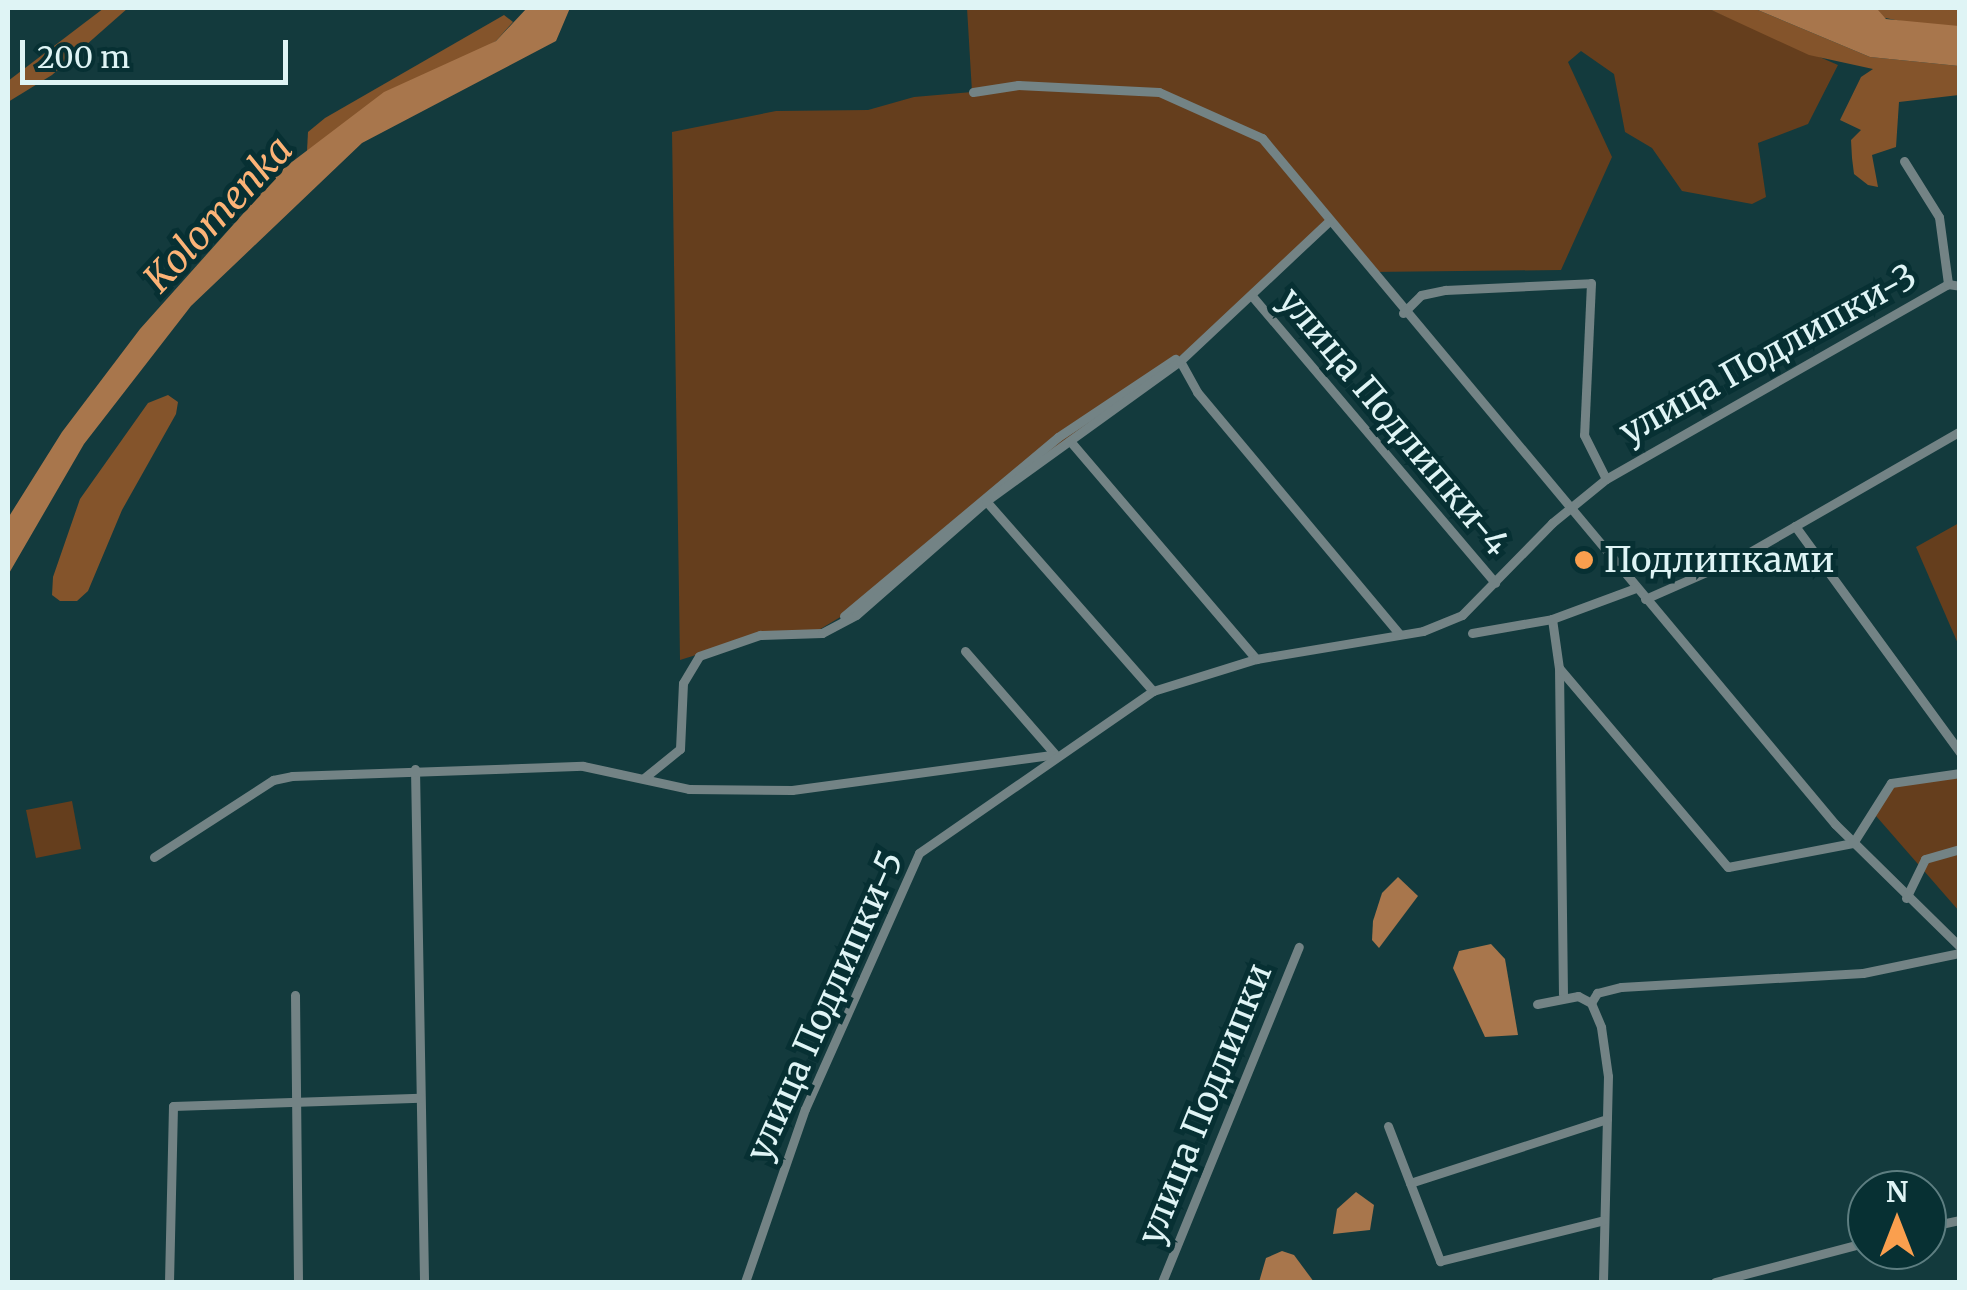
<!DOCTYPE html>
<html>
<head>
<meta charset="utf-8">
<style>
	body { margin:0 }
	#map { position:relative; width:1967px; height:1290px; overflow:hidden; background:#133a3d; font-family:Merriweather,serif }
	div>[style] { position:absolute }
	.green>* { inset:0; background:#653e1d }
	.forest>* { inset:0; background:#84542b }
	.water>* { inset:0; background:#a8764c }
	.minor>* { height:9px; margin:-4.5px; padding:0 4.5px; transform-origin:4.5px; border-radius:4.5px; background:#738385 }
	.dots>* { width:28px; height:28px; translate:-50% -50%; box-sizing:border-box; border:5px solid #073033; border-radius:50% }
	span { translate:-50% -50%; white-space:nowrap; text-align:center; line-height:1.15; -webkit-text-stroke:10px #073033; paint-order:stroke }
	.street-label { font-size:35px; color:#dff4f5 }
	.poi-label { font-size:35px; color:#dff4f5 }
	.left { translate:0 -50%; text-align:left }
	.water-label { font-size:38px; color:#fcb377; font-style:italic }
	.frame { position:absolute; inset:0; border:10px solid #dff4f5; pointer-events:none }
	.north { position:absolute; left:1847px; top:1170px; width:100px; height:100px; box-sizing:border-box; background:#073033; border:2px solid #5d7e81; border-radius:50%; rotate:0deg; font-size:28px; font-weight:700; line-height:40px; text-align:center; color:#dff4f5 }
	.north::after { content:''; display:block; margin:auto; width:35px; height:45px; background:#fa9f4e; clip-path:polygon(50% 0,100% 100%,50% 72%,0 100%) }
	.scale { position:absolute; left:20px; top:40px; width:268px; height:45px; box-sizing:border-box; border:5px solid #dff4f5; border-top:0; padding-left:12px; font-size:30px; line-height:35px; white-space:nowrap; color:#dff4f5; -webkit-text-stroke:8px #073033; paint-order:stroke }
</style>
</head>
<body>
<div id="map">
	<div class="green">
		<i style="clip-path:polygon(967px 8px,1707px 8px,1838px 65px,1808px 124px,1758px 143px,1766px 197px,1752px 204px,1682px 191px,1652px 148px,1625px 132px,1614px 74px,1581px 51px,1568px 62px,1612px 157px,1561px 270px,1371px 272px,1330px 222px,1213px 331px,986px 501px,879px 594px,817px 631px,760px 635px,680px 660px,672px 132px,776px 111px,868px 110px,914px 97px,972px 92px)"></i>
		<i style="clip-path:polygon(1959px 523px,1959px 646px,1916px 547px)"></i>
		<i style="clip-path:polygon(1959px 773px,1959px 911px,1876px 816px,1874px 803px,1891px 783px)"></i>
		<i style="clip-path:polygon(72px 801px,81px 849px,36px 858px,26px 810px)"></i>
	</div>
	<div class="forest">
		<i style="clip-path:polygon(104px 8px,128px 8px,52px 75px,8px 102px,8px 81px)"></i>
		<i style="clip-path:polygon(1707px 8px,1753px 8px,1870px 57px,1959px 66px,1959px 95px,1899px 102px,1896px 147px,1872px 155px,1878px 187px,1868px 185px,1854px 174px,1852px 158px,1851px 140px,1861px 130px,1840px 120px,1861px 77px,1873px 69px,1809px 55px)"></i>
		<i style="clip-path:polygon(1836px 8px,1959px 8px,1959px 26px,1940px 29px)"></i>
		<i style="clip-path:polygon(504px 15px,513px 22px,496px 41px,307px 151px,308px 132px,325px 118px)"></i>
		<i style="clip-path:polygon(168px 395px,178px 402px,176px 414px,122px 510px,88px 591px,77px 601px,60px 601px,52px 595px,53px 577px,80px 499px,148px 403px)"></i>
	</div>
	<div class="water">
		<i style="clip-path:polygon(527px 8px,570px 8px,556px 41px,362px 143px,191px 306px,84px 444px,8px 575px,8px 518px,62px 432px,140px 329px,284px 168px,384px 92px,496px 41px)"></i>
		<i style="clip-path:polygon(1753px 8px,1878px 10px,1886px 19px,1959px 26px,1959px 66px,1870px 57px)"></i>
		<i style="clip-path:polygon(1398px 877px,1418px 896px,1379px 948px,1372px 940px,1373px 921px,1382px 893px)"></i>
		<i style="clip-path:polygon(1491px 944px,1505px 959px,1518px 1035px,1485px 1037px,1453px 968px,1459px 951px)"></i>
		<i style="clip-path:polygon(1356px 1192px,1374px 1205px,1370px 1230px,1333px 1234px,1337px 1209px)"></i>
		<i style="clip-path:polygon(1282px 1251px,1294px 1255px,1314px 1282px,1259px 1282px,1266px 1258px)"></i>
	</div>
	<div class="minor">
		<i style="left:973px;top:92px;width:46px;rotate:-8.8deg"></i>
		<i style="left:1018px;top:85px;width:141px;rotate:2.8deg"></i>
		<i style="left:1159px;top:92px;width:113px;rotate:24.1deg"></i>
		<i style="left:1262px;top:138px;width:894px;rotate:50.13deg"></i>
		<i style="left:1835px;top:824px;width:175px;rotate:44.5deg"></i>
		<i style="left:1904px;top:161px;width:66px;rotate:58deg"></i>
		<i style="left:1939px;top:217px;width:68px;rotate:82.3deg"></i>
		<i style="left:1252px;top:296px;width:376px;rotate:49.7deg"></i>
		<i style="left:1403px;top:313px;width:25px;rotate:-45deg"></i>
		<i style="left:1421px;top:295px;width:25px;rotate:-12deg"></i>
		<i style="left:1445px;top:290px;width:146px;rotate:-2.7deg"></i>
		<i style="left:1591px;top:283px;width:152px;rotate:92.6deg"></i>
		<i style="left:1584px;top:435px;width:49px;rotate:63.4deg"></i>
		<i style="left:1180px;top:361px;width:35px;rotate:61deg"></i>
		<i style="left:1197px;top:392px;width:315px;rotate:50.1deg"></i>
		<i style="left:1070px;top:441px;width:287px;rotate:49.5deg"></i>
		<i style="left:986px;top:501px;width:253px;rotate:48.7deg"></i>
		<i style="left:1795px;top:526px;width:280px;rotate:53.9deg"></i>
		<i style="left:1645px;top:599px;width:107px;rotate:-23.7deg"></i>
		<i style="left:1743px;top:556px;width:250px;rotate:-29.9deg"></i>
		<i style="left:844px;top:616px;width:279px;rotate:-39.9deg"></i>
		<i style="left:1058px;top:437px;width:141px;rotate:-33.7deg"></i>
		<i style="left:1552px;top:619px;width:49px;rotate:81.9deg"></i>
		<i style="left:1559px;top:668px;width:326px;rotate:89.3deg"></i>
		<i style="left:1472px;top:633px;width:81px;rotate:-9.9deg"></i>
		<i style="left:1552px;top:619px;width:90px;rotate:-20.3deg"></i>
		<i style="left:965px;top:651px;width:137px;rotate:48.9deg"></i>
		<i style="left:1559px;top:668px;width:261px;rotate:49.7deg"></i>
		<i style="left:1728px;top:867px;width:127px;rotate:-10.9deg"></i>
		<i style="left:415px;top:769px;width:513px;rotate:88.99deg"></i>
		<i style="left:644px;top:778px;width:46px;rotate:-38.9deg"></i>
		<i style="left:680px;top:749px;width:66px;rotate:-87.4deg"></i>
		<i style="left:683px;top:683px;width:31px;rotate:-59deg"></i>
		<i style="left:699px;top:656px;width:65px;rotate:-19deg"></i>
		<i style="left:760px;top:635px;width:62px;rotate:-1.8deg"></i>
		<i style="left:822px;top:633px;width:38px;rotate:-28deg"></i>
		<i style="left:856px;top:615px;width:173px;rotate:-41.2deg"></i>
		<i style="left:986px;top:501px;width:239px;rotate:-35.8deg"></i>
		<i style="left:1180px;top:361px;width:204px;rotate:-43.2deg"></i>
		<i style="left:1853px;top:843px;width:71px;rotate:-57.7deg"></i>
		<i style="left:1891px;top:783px;width:70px;rotate:-8.2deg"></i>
		<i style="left:154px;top:857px;width:142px;rotate:-32.9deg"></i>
		<i style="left:273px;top:780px;width:19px;rotate:-12deg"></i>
		<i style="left:292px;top:776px;width:291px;rotate:-2deg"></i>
		<i style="left:583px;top:766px;width:108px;rotate:12.2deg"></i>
		<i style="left:689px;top:789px;width:103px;rotate:0.6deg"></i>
		<i style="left:792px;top:790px;width:262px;rotate:-7.7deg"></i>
		<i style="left:1906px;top:898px;width:43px;rotate:-64deg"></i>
		<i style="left:1925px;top:859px;width:36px;rotate:-16deg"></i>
		<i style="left:295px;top:995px;width:287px;rotate:89.4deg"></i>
		<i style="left:1591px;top:1003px;width:12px;rotate:-59deg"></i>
		<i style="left:1597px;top:993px;width:25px;rotate:-14deg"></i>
		<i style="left:1621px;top:987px;width:242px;rotate:-3.3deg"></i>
		<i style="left:1863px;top:973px;width:99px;rotate:-11.7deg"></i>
		<i style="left:1537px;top:1004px;width:42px;rotate:-11deg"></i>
		<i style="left:1578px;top:996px;width:15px;rotate:28deg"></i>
		<i style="left:1591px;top:1003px;width:26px;rotate:67deg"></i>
		<i style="left:1601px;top:1027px;width:49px;rotate:81.9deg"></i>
		<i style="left:1608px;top:1076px;width:206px;rotate:91.4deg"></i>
		<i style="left:1388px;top:1126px;width:145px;rotate:68.9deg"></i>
		<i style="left:1440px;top:1261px;width:169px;rotate:-14deg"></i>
		<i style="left:1410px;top:1183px;width:207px;rotate:-18deg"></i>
		<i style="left:1927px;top:1227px;width:34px;rotate:-12deg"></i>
		<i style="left:169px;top:1282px;width:176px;rotate:-88.7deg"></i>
		<i style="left:173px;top:1106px;width:247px;rotate:-1.9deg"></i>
		<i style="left:745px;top:1282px;width:183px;rotate:-70.9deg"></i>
		<i style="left:805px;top:1109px;width:280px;rotate:-66deg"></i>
		<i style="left:919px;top:853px;width:285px;rotate:-34.7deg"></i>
		<i style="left:1153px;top:691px;width:108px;rotate:-17.3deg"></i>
		<i style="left:1256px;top:659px;width:169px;rotate:-9.5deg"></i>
		<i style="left:1423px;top:631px;width:42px;rotate:-22.3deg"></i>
		<i style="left:1462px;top:615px;width:129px;rotate:-45.6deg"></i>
		<i style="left:1552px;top:523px;width:70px;rotate:-39.2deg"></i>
		<i style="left:1606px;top:479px;width:394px;rotate:-29.7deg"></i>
		<i style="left:1948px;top:284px;width:12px;rotate:9deg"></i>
		<i style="left:1162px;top:1282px;width:362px;rotate:-67.8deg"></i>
		<i style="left:1715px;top:1282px;width:157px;rotate:-14.7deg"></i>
	</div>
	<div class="dots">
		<i style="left:1584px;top:560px;background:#fa9f4e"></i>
	</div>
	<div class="street-label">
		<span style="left:1768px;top:354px;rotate:-29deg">улица Подлипки-3</span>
		<span style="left:1394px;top:422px;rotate:50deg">улица Подлипки-4</span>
		<span style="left:825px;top:1006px;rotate:-66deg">улица Подлипки-5</span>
		<span style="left:1205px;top:1104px;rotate:-68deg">улица Подлипки</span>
	</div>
	<div class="poi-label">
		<span class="left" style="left:1604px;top:560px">Подлипками</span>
	</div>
	<div class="water-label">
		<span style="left:218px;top:214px;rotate:-47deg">Kolomenka</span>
	</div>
	<div class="frame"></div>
	<div class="north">N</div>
	<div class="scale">200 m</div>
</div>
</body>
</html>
